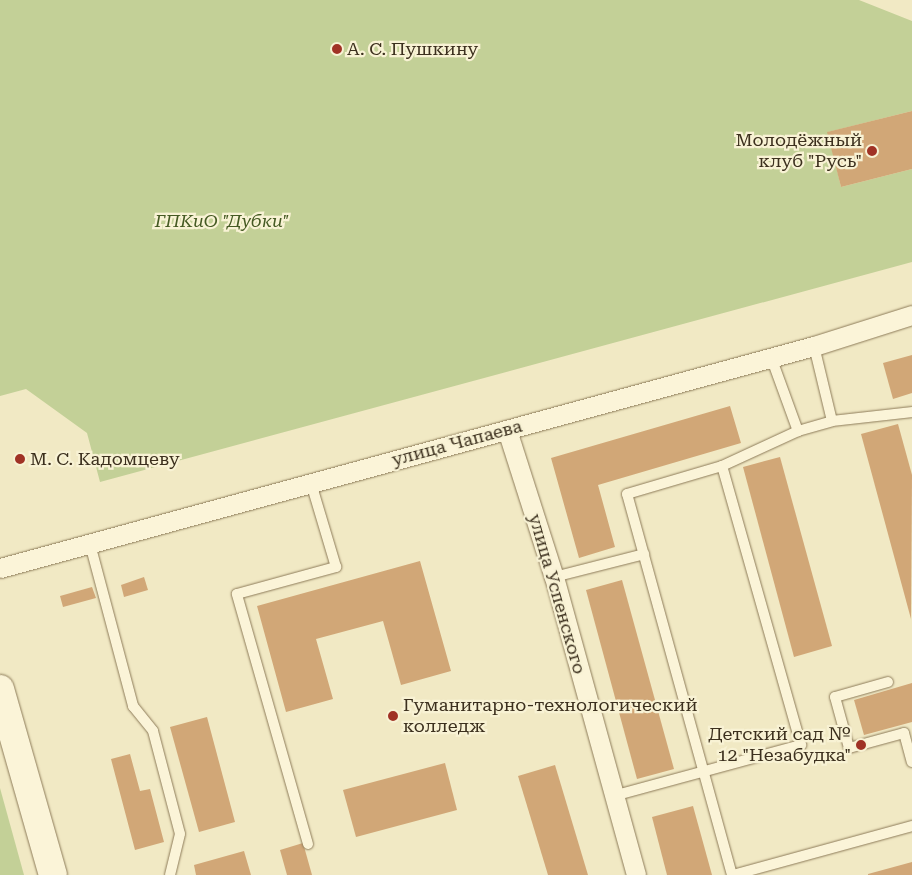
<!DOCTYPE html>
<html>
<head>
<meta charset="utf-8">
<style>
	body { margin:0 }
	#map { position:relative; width:912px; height:875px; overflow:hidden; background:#f1e9c4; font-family:"Roboto Serif",serif }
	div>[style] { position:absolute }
	.green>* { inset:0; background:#c3d097 }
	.building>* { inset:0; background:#d1a777 }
	.roads { filter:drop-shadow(0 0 1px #8d7b59) drop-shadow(0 0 1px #8d7b59) }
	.service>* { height:10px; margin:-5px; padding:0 5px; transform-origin:5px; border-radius:5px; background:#fbf4d8 }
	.minor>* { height:19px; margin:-9.5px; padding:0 9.5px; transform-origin:9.5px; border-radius:9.5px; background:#fbf4d8 }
	.secondary>* { height:28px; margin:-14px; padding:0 14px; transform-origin:14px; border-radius:14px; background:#fbf4d8 }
	.dots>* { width:14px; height:14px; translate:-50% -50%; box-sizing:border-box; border:2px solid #f8f2d4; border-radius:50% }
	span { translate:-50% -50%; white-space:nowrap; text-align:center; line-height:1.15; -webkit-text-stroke:4.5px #f8f2d4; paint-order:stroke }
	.poi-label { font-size:18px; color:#3c301e }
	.left { translate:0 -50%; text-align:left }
	.right { translate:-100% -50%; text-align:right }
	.park-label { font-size:18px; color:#455a23; font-style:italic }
	.street-label { font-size:18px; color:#3c301e }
</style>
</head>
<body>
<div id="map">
	<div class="green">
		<i style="clip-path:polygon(0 0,859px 0,912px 21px,912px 111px,828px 132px,841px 187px,912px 169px,912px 262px,100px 482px,87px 433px,26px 389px,0 396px)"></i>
		<i style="clip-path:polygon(0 788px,24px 875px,0 875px)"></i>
	</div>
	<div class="building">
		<i style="clip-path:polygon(912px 111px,912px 169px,841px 187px,827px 132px)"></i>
		<i style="clip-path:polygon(912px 355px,912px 393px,893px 399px,883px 363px)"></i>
		<i style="clip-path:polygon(730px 406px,741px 443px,598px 485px,615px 547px,579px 558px,551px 458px)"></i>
		<i style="clip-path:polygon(898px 424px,912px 475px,911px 619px,861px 434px)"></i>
		<i style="clip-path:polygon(780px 457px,832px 646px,794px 657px,743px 467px)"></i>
		<i style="clip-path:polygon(420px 561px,451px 671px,401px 685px,383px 621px,316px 639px,333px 699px,286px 712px,257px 606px)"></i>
		<i style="clip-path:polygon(144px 577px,148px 590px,124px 597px,121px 585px)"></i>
		<i style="clip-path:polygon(622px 580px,674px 769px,637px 779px,586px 590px)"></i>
		<i style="clip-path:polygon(92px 587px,96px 598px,63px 607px,60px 596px)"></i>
		<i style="clip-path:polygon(912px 683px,912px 722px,864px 735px,854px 700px)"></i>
		<i style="clip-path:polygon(207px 717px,235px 822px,199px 832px,170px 727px)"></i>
		<i style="clip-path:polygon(130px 754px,140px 791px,150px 789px,164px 842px,135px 850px,111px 759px)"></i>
		<i style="clip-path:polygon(445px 763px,457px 810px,356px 837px,343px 790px)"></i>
		<i style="clip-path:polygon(555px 765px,588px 875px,548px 875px,518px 776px)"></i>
		<i style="clip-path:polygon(693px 806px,712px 875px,667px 875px,652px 817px)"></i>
		<i style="clip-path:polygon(303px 843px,312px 875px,287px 875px,280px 850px)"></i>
		<i style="clip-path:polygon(244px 851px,251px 875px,196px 875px,194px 865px)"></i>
		<i style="clip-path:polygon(912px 862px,912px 875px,868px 875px,868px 874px)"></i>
	</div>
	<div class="roads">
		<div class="service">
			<i style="left:814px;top:346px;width:77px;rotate:76.5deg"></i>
			<i style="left:771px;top:357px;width:79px;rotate:70deg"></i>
			<i style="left:90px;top:544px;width:168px;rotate:75.1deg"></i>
			<i style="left:133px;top:706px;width:32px;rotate:51deg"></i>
			<i style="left:153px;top:731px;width:106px;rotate:75.3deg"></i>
			<i style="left:180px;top:834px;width:42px;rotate:103.7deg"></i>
			<i style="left:554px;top:577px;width:93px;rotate:-14.3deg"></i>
			<i style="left:888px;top:682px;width:55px;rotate:164.2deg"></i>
			<i style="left:835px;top:697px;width:53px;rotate:74.6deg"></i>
			<i style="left:849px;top:748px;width:57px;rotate:-15.3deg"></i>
			<i style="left:904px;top:733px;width:30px;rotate:75deg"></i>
			<i style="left:613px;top:796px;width:195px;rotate:-15.2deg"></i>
			<i style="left:801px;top:745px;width:290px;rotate:-105.8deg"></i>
			<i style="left:308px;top:844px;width:260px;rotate:-105.9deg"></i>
			<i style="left:237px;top:594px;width:103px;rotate:-15.3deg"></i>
			<i style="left:336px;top:567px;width:88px;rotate:-106.6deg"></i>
			<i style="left:732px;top:875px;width:395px;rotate:-105.4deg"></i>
			<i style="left:627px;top:494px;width:99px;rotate:-16.4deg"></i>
			<i style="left:722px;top:466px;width:84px;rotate:-24.7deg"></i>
			<i style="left:798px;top:431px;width:35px;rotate:-16deg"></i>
			<i style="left:832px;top:421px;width:81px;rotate:-6.4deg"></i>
			<i style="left:733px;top:875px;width:186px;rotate:-15.3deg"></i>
		</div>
		<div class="minor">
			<i style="left:507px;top:430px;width:154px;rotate:72.3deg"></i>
			<i style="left:554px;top:577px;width:309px;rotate:74.6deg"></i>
			<i style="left:0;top:568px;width:844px;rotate:-15.26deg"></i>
			<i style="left:814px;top:346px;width:103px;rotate:-17.6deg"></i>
		</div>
		<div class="secondary">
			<i style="left:0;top:689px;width:193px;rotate:74.1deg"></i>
		</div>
	</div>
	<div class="dots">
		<i style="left:337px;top:49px;background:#a03225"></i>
		<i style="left:872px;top:151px;background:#a03225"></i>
		<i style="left:20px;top:459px;background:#a03225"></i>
		<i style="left:393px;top:716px;background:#a03225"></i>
		<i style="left:861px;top:745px;background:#a03225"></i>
	</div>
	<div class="poi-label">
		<span class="left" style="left:347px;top:49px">А. С. Пушкину</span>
		<span class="right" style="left:862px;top:151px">Молодёжный<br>клуб "Русь"</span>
		<span class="left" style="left:30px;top:459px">М. С. Кадомцеву</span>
		<span class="left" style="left:403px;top:716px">Гуманитарно-технологический<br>колледж</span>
		<span class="right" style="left:851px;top:745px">Детский сад №<br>12 "Незабудка"</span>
	</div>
	<div class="park-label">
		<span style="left:222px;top:221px">ГПКиО "Дубки"</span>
	</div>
	<div class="street-label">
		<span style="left:457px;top:443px;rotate:-15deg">улица Чапаева</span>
		<span style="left:557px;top:594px;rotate:74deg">улица Успенского</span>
	</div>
</div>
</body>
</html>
